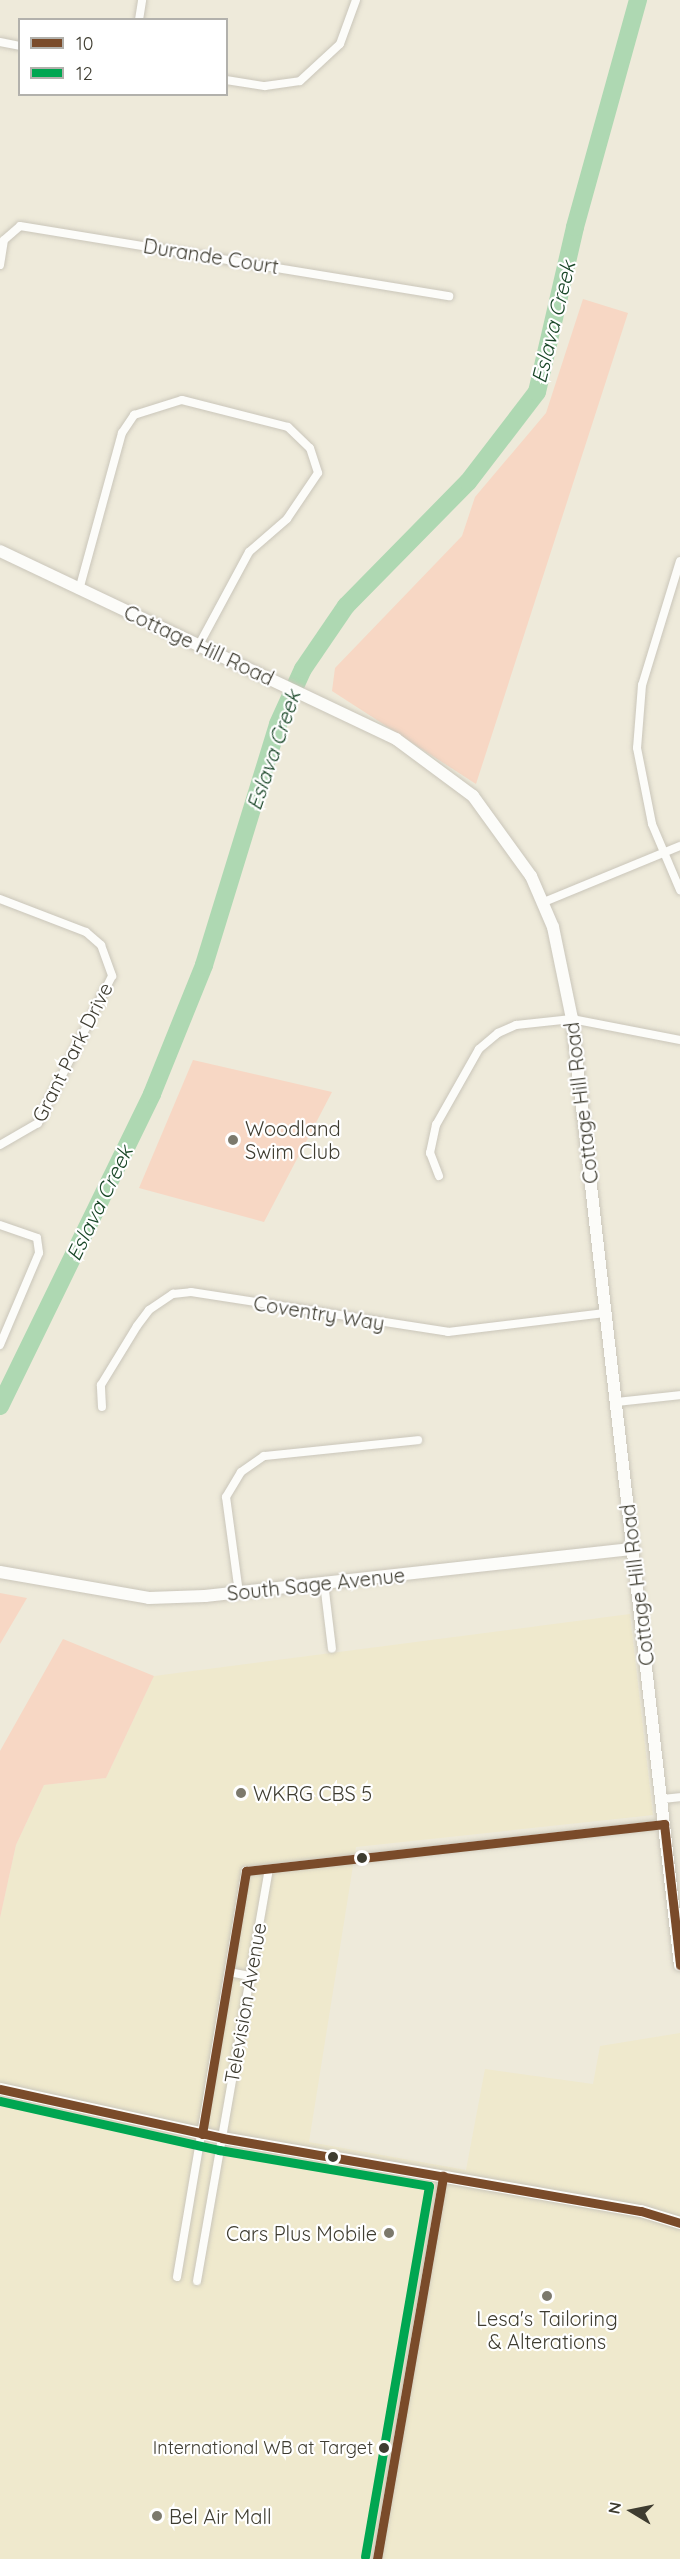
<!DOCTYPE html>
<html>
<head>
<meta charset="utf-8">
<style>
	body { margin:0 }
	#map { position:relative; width:680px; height:2559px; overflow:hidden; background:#eeeada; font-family:Quicksand,sans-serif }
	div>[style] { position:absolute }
	.built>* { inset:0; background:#efe9cd }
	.green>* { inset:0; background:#f7d7c4 }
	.river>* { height:18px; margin:-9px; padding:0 9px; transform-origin:9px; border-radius:9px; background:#aed8b2 }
	.roads { filter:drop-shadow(0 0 2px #cac6ba) drop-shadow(0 0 2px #cac6ba) }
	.street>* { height:8px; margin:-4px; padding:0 4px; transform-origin:4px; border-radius:4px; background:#fcfcf9 }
	.secondary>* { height:12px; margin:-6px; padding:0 6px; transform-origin:6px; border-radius:6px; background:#fcfcf9 }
	.bus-1>* { height:9px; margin:-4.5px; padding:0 4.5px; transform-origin:4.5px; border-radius:4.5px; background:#7a4b2a }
	.bus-2>* { height:9px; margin:-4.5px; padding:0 4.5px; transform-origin:4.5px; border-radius:4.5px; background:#00a651 }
	.dots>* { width:16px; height:16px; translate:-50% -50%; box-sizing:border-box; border:3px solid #fff; border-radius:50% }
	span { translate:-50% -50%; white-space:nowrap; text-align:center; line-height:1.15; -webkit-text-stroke:4.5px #fff; paint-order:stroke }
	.bus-label { font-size:18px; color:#3e3c30 }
	.right { translate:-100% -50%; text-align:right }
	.street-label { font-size:20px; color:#3e3c30 }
	.poi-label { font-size:20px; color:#3e3c30 }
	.left { translate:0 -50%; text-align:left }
	.water-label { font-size:21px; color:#194627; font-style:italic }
	.legend { position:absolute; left:18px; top:18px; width:210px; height:78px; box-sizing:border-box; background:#fff; border:2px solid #b2b1ac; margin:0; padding:8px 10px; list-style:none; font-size:18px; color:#3e3c30 }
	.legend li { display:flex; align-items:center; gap:12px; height:30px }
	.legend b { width:30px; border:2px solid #b2b1ac }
	.north { position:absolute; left:602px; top:2481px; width:60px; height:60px; -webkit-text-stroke:4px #fff; paint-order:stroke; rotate:280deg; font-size:16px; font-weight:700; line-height:24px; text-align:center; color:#3e3c30 }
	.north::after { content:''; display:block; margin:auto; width:21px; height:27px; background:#3e3c30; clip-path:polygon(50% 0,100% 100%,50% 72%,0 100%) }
</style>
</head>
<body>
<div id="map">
	<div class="built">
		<i style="clip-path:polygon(630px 1614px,653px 1815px,356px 1847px,309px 2142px,466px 2170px,485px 2069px,593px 2084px,600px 2046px,680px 2033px,680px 2559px,0 2559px,0 1918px,16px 1845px,44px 1785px,106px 1778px,154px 1676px)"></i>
	</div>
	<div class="green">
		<i style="clip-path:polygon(583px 299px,628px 313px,476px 784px,332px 691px,335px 668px,462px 536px,475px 497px,546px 413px)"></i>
		<i style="clip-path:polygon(193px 1060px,332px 1092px,264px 1222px,139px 1188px)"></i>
		<i style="clip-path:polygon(0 1593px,27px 1598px,0 1644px)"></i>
		<i style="clip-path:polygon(63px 1639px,154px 1676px,106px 1778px,44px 1785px,16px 1845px,0 1918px,0 1751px)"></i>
	</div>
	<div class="river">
		<i style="left:0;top:1406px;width:347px;rotate:-64deg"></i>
		<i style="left:152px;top:1094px;width:139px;rotate:-68deg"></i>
		<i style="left:204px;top:965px;width:252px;rotate:-72.9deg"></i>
		<i style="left:278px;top:724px;width:60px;rotate:-65.6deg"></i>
		<i style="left:303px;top:669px;width:76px;rotate:-55.7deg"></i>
		<i style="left:346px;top:606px;width:174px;rotate:-45.5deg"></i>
		<i style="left:468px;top:482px;width:113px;rotate:-52.5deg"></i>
		<i style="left:537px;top:392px;width:169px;rotate:-77deg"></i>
		<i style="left:575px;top:227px;width:236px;rotate:-74.5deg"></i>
	</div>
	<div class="roads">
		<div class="street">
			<i style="left:139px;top:20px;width:20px;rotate:-81deg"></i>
			<i style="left:0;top:42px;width:20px;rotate:11deg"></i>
			<i style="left:226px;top:80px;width:39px;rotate:9deg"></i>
			<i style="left:265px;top:86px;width:35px;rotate:-8deg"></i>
			<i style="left:300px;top:81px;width:54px;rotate:-42.8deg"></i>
			<i style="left:340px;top:44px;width:47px;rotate:-70deg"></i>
			<i style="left:0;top:265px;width:25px;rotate:-81deg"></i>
			<i style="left:4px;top:240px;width:21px;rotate:-41deg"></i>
			<i style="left:20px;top:226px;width:435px;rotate:9.3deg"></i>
			<i style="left:680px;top:561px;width:130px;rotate:107deg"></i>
			<i style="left:642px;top:685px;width:63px;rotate:94.5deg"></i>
			<i style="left:637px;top:748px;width:77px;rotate:78.8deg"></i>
			<i style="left:652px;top:824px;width:72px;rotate:67deg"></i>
			<i style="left:79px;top:590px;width:163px;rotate:-74.7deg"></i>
			<i style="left:122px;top:433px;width:22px;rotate:-56deg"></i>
			<i style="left:134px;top:415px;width:50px;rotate:-17.4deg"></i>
			<i style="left:182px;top:400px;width:109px;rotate:14.3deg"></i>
			<i style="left:288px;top:427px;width:30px;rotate:44deg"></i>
			<i style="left:310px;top:448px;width:26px;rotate:72deg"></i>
			<i style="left:318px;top:473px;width:55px;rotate:124deg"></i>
			<i style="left:287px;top:519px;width:50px;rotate:139deg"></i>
			<i style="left:249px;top:552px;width:103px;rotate:118.3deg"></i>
			<i style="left:0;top:899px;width:92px;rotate:21deg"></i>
			<i style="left:86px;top:932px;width:20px;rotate:41deg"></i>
			<i style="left:101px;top:945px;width:33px;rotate:70deg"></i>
			<i style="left:112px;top:976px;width:165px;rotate:116.7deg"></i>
			<i style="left:38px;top:1123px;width:44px;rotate:149.9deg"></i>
			<i style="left:544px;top:902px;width:147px;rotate:-22.4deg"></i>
			<i style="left:439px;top:1176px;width:25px;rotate:-111deg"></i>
			<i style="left:430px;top:1153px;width:29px;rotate:-78deg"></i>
			<i style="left:436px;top:1125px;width:87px;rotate:-60.5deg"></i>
			<i style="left:479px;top:1049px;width:25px;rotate:-40deg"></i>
			<i style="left:498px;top:1033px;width:20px;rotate:-24deg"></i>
			<i style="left:516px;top:1025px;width:56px;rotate:-6.1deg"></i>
			<i style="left:572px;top:1019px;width:110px;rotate:11deg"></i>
			<i style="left:0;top:1225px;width:39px;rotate:19deg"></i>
			<i style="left:37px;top:1238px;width:15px;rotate:82deg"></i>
			<i style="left:39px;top:1253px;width:100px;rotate:113deg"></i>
			<i style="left:616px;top:1402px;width:64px;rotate:-6.2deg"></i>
			<i style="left:102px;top:1407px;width:22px;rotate:-93deg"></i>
			<i style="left:101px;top:1385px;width:69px;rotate:-58.6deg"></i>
			<i style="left:137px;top:1326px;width:20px;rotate:-53deg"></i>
			<i style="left:149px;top:1310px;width:29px;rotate:-34deg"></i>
			<i style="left:173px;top:1294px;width:18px;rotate:-6deg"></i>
			<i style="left:191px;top:1292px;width:260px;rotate:8.8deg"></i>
			<i style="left:448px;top:1332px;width:158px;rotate:-6.9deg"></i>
			<i style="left:324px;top:1583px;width:66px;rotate:83.1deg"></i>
			<i style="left:239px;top:1593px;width:97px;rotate:-97.7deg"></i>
			<i style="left:226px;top:1497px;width:29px;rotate:-59deg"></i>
			<i style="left:241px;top:1472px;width:28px;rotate:-35deg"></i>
			<i style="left:264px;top:1456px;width:155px;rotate:-5.9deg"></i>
			<i style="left:662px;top:1799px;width:18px;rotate:-6deg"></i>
			<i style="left:229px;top:1972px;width:21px;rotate:11deg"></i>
			<i style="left:177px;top:2277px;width:412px;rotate:-80.4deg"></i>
			<i style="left:246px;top:1871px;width:421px;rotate:-6.4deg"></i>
			<i style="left:197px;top:2281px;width:418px;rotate:-80.1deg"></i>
			<i style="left:377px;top:2559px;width:389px;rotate:-80.2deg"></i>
		</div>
		<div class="secondary">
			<i style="left:0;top:551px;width:438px;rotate:25.4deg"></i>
			<i style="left:396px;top:739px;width:96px;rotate:36.5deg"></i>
			<i style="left:473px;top:796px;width:99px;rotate:54.1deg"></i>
			<i style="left:531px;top:876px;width:56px;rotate:66.7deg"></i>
			<i style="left:553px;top:927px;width:94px;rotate:78.3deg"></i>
			<i style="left:572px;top:1019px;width:952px;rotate:83.49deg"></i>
			<i style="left:0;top:1572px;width:151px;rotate:9.9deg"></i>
			<i style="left:149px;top:1598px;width:56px;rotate:-2deg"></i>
			<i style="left:205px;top:1596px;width:431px;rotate:-6.3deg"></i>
			<i style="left:0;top:2089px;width:227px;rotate:12.4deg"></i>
			<i style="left:222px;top:2138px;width:425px;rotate:9.9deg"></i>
			<i style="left:641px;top:2211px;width:41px;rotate:17.1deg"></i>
		</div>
	</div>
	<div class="bus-1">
		<i style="left:0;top:2089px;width:227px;rotate:12.4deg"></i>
		<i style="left:222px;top:2138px;width:425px;rotate:9.9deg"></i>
		<i style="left:641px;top:2211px;width:41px;rotate:17.1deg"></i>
		<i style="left:202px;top:2134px;width:267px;rotate:-80.5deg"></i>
		<i style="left:246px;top:1871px;width:421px;rotate:-6.4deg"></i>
		<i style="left:664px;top:1824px;width:142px;rotate:83.5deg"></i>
		<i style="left:377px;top:2559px;width:389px;rotate:-80.2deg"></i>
	</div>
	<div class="bus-2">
		<i style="left:0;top:2101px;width:224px;rotate:12.6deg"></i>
		<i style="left:219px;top:2150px;width:213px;rotate:9.7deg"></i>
		<i style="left:429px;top:2186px;width:376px;rotate:99.8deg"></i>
	</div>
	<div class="dots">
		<i style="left:233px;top:1140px;background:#7c796c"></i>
		<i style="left:241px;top:1793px;background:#7c796c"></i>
		<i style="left:362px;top:1858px;background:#3e3c30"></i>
		<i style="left:333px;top:2157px;background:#3e3c30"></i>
		<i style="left:389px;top:2233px;background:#7c796c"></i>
		<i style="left:547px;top:2296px;background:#7c796c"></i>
		<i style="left:384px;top:2448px;background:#3e3c30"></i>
		<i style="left:157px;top:2516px;background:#7c796c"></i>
	</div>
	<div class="bus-label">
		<span class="right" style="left:373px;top:2448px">International WB at Target</span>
	</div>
	<div class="street-label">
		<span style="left:211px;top:256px;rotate:9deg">Durande Court</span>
		<span style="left:199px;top:645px;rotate:25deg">Cottage Hill Road</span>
		<span style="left:72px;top:1052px;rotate:-63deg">Grant Park Drive</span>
		<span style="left:581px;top:1103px;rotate:-97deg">Cottage Hill Road</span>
		<span style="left:319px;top:1313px;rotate:9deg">Coventry Way</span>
		<span style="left:316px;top:1584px;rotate:-6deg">South Sage Avenue</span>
		<span style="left:637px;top:1585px;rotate:-97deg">Cottage Hill Road</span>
		<span style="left:245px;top:2003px;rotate:-80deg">Television Avenue</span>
	</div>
	<div class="poi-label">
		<span class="left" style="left:245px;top:1140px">Woodland<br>Swim Club</span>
		<span class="left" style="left:253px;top:1793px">WKRG CBS 5</span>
		<span class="right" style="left:377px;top:2233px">Cars Plus Mobile</span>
		<span style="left:547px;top:2330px">Lesa's Tailoring<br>&amp; Alterations</span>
		<span class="left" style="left:169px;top:2516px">Bel Air Mall</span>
	</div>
	<div class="water-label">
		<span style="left:553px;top:322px;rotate:-76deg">Eslava Creek</span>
		<span style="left:273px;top:750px;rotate:-71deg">Eslava Creek</span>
		<span style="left:99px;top:1203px;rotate:-64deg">Eslava Creek</span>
	</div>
	<ul class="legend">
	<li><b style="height:8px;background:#7a4b2a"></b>10</li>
	<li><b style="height:8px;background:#00a651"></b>12</li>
	</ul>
	<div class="north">N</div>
</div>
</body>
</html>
